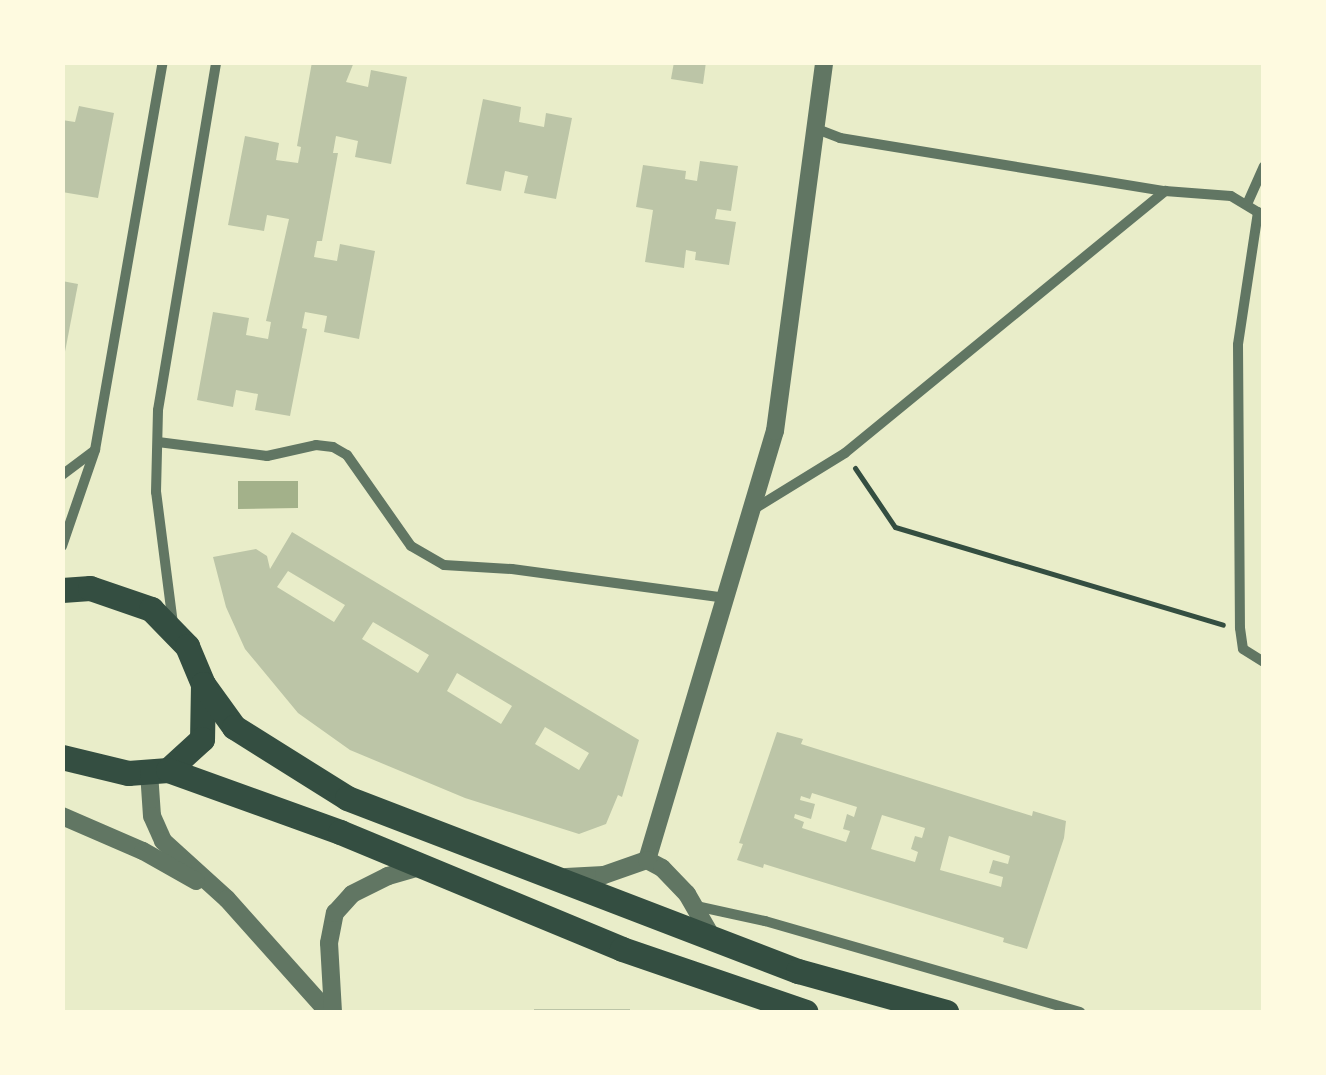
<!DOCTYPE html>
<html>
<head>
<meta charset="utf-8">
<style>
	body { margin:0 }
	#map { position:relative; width:1326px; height:1075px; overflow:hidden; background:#e9edc9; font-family:Jost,sans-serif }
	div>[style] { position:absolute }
	.water>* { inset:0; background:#a3b18a }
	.building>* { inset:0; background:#bcc5a7 }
	.path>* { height:5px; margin:-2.5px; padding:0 2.5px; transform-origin:2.5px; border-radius:2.5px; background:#344e41 }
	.minor>* { height:10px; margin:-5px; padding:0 5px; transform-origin:5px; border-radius:5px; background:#617663 }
	.tertiary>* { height:18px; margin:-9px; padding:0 9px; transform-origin:9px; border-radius:9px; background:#617663 }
	.primary>* { height:25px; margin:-12.5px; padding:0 12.5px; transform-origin:12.5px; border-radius:12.5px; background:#344e41 }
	span { translate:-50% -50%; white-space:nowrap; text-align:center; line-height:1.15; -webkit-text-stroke:8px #fefae0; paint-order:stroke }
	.frame { position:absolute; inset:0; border:65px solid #fefae0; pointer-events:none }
</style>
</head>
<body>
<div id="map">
	<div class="water">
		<i style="clip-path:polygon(238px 481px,298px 481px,298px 508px,238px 509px)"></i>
	</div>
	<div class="building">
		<i style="clip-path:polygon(312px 62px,354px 62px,346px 82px,368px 87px,371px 70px,407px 77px,391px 164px,355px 157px,358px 141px,336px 136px,333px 153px,338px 153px,322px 241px,317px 241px,314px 257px,337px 261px,340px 244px,375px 251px,359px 339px,324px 332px,327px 316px,305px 312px,302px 328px,307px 329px,290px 416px,255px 410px,258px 394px,236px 390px,233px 407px,197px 400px,213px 312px,249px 318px,246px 335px,268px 339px,271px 322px,266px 321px,289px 219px,267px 215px,264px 231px,228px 225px,245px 136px,279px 143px,276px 160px,298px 163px,301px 147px,297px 146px)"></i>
		<i style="clip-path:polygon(674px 62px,706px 62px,703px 84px,671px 79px)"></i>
		<i style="clip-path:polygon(483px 99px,521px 107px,519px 122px,544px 127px,546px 113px,572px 118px,556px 199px,524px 193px,528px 176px,505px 171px,501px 191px,466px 184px)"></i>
		<i style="clip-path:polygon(79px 106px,114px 113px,98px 198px,62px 192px,62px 120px,75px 122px)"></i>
		<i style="clip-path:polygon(700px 161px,738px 166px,731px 211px,717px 209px,715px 219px,736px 222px,729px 265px,695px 260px,696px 252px,686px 250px,684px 268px,645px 262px,653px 210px,636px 207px,643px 165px,686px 171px,685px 179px,697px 181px)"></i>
		<i style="clip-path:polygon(62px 281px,78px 284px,64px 357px,62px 357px)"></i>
		<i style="clip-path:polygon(evenodd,292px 532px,639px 740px,622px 797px,618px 795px,606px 824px,579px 834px,465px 798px,350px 750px,298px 713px,245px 649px,226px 607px,213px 557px,256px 549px,267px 556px,270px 569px,292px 532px,288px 571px,345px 605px,334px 622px,277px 587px,288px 571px,292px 532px,373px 622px,429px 655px,418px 673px,362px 639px,373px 622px,292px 532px,457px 673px,512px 706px,501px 724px,447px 691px,457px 673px,292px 532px,545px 727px,589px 753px,579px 770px,535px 744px,545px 727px)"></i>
		<i style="clip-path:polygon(evenodd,777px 732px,803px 739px,801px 744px,1032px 816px,1033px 811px,1066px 821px,1064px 838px,1027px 949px,1003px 942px,1004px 938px,764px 864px,763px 868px,737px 860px,743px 844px,739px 843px,777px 732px,812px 793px,857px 807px,854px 817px,847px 814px,843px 829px,850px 831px,846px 842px,802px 828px,804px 822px,794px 818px,795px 814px,811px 819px,815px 804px,800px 800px,801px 796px,810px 799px,812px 793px,777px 732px,882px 815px,925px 828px,922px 838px,915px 836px,911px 849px,918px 852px,915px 862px,871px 849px,882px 815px,777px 732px,949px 836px,1010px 856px,1008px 864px,993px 860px,989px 873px,1003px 877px,1001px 887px,940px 870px,949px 836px)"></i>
		<i style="clip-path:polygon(534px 1009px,630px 1009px,630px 1012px,534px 1012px)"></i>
	</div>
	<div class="path">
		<i style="left:855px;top:468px;width:71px;rotate:55.9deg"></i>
		<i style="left:895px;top:527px;width:342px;rotate:16.6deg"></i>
	</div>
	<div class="minor">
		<i style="left:817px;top:129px;width:25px;rotate:21deg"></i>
		<i style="left:840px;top:138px;width:329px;rotate:9.3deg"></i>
		<i style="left:1165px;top:191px;width:66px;rotate:4.3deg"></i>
		<i style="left:1231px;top:196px;width:31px;rotate:31deg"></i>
		<i style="left:1258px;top:212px;width:134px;rotate:98.6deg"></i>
		<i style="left:1238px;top:345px;width:283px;rotate:89.6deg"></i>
		<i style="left:1240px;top:628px;width:21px;rotate:82deg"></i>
		<i style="left:1243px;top:649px;width:25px;rotate:32deg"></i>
		<i style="left:1248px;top:202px;width:39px;rotate:-66deg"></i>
		<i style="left:158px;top:442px;width:110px;rotate:7.3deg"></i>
		<i style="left:267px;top:456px;width:50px;rotate:-12.7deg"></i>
		<i style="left:316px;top:445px;width:17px;rotate:7deg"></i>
		<i style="left:333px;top:447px;width:16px;rotate:30deg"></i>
		<i style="left:347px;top:455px;width:111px;rotate:54.9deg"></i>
		<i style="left:411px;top:546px;width:38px;rotate:30deg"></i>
		<i style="left:444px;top:565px;width:68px;rotate:3.4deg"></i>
		<i style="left:512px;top:569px;width:216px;rotate:7.7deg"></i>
		<i style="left:62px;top:475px;width:40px;rotate:-37deg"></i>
		<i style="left:754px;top:509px;width:107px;rotate:-31.6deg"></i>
		<i style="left:845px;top:453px;width:414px;rotate:-39.3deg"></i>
		<i style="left:62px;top:546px;width:102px;rotate:-71deg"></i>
		<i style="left:95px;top:450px;width:394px;rotate:-80.1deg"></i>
		<i style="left:173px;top:624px;width:133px;rotate:-97.3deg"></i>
		<i style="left:156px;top:492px;width:82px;rotate:-88.6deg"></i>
		<i style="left:158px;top:410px;width:353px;rotate:-80.5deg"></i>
		<i style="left:696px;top:906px;width:71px;rotate:12.3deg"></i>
		<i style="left:765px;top:921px;width:328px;rotate:16.1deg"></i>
	</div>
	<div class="tertiary">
		<i style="left:149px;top:772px;width:44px;rotate:86.1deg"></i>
		<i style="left:152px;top:816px;width:27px;rotate:66deg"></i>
		<i style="left:163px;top:841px;width:86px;rotate:42.2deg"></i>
		<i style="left:227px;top:899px;width:152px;rotate:48.2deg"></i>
		<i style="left:62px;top:816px;width:88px;rotate:23.4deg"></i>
		<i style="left:143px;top:851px;width:61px;rotate:29.5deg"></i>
		<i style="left:647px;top:860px;width:448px;rotate:-73.4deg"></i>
		<i style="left:775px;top:431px;width:372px;rotate:-82.4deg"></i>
		<i style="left:566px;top:877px;width:38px;rotate:-3deg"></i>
		<i style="left:604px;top:875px;width:46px;rotate:-19.2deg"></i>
		<i style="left:647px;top:860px;width:17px;rotate:28deg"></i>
		<i style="left:662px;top:868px;width:36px;rotate:46deg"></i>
		<i style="left:687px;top:894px;width:52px;rotate:60deg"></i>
		<i style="left:333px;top:1012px;width:69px;rotate:-93.3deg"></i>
		<i style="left:329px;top:943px;width:31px;rotate:-79deg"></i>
		<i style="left:335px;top:913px;width:25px;rotate:-48deg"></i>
		<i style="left:352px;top:894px;width:40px;rotate:-26.6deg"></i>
		<i style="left:388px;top:876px;width:37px;rotate:-16deg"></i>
	</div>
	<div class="primary">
		<i style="left:62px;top:590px;width:28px;rotate:-4deg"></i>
		<i style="left:90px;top:588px;width:65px;rotate:19deg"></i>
		<i style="left:151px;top:609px;width:52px;rotate:45.8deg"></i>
		<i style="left:187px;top:646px;width:41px;rotate:67.2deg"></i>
		<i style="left:203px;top:684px;width:55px;rotate:91deg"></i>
		<i style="left:202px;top:739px;width:46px;rotate:137.6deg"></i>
		<i style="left:168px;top:770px;width:40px;rotate:175.7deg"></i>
		<i style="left:128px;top:773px;width:68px;rotate:-166.4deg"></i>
		<i style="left:203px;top:684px;width:53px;rotate:54.2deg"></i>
		<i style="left:234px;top:727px;width:133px;rotate:32.1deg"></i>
		<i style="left:347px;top:798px;width:483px;rotate:21deg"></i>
		<i style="left:798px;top:971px;width:154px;rotate:15.5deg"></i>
		<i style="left:168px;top:770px;width:183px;rotate:19.8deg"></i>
		<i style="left:340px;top:832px;width:305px;rotate:22.5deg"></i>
		<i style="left:622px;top:949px;width:194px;rotate:18.9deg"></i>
	</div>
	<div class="frame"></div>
</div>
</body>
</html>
